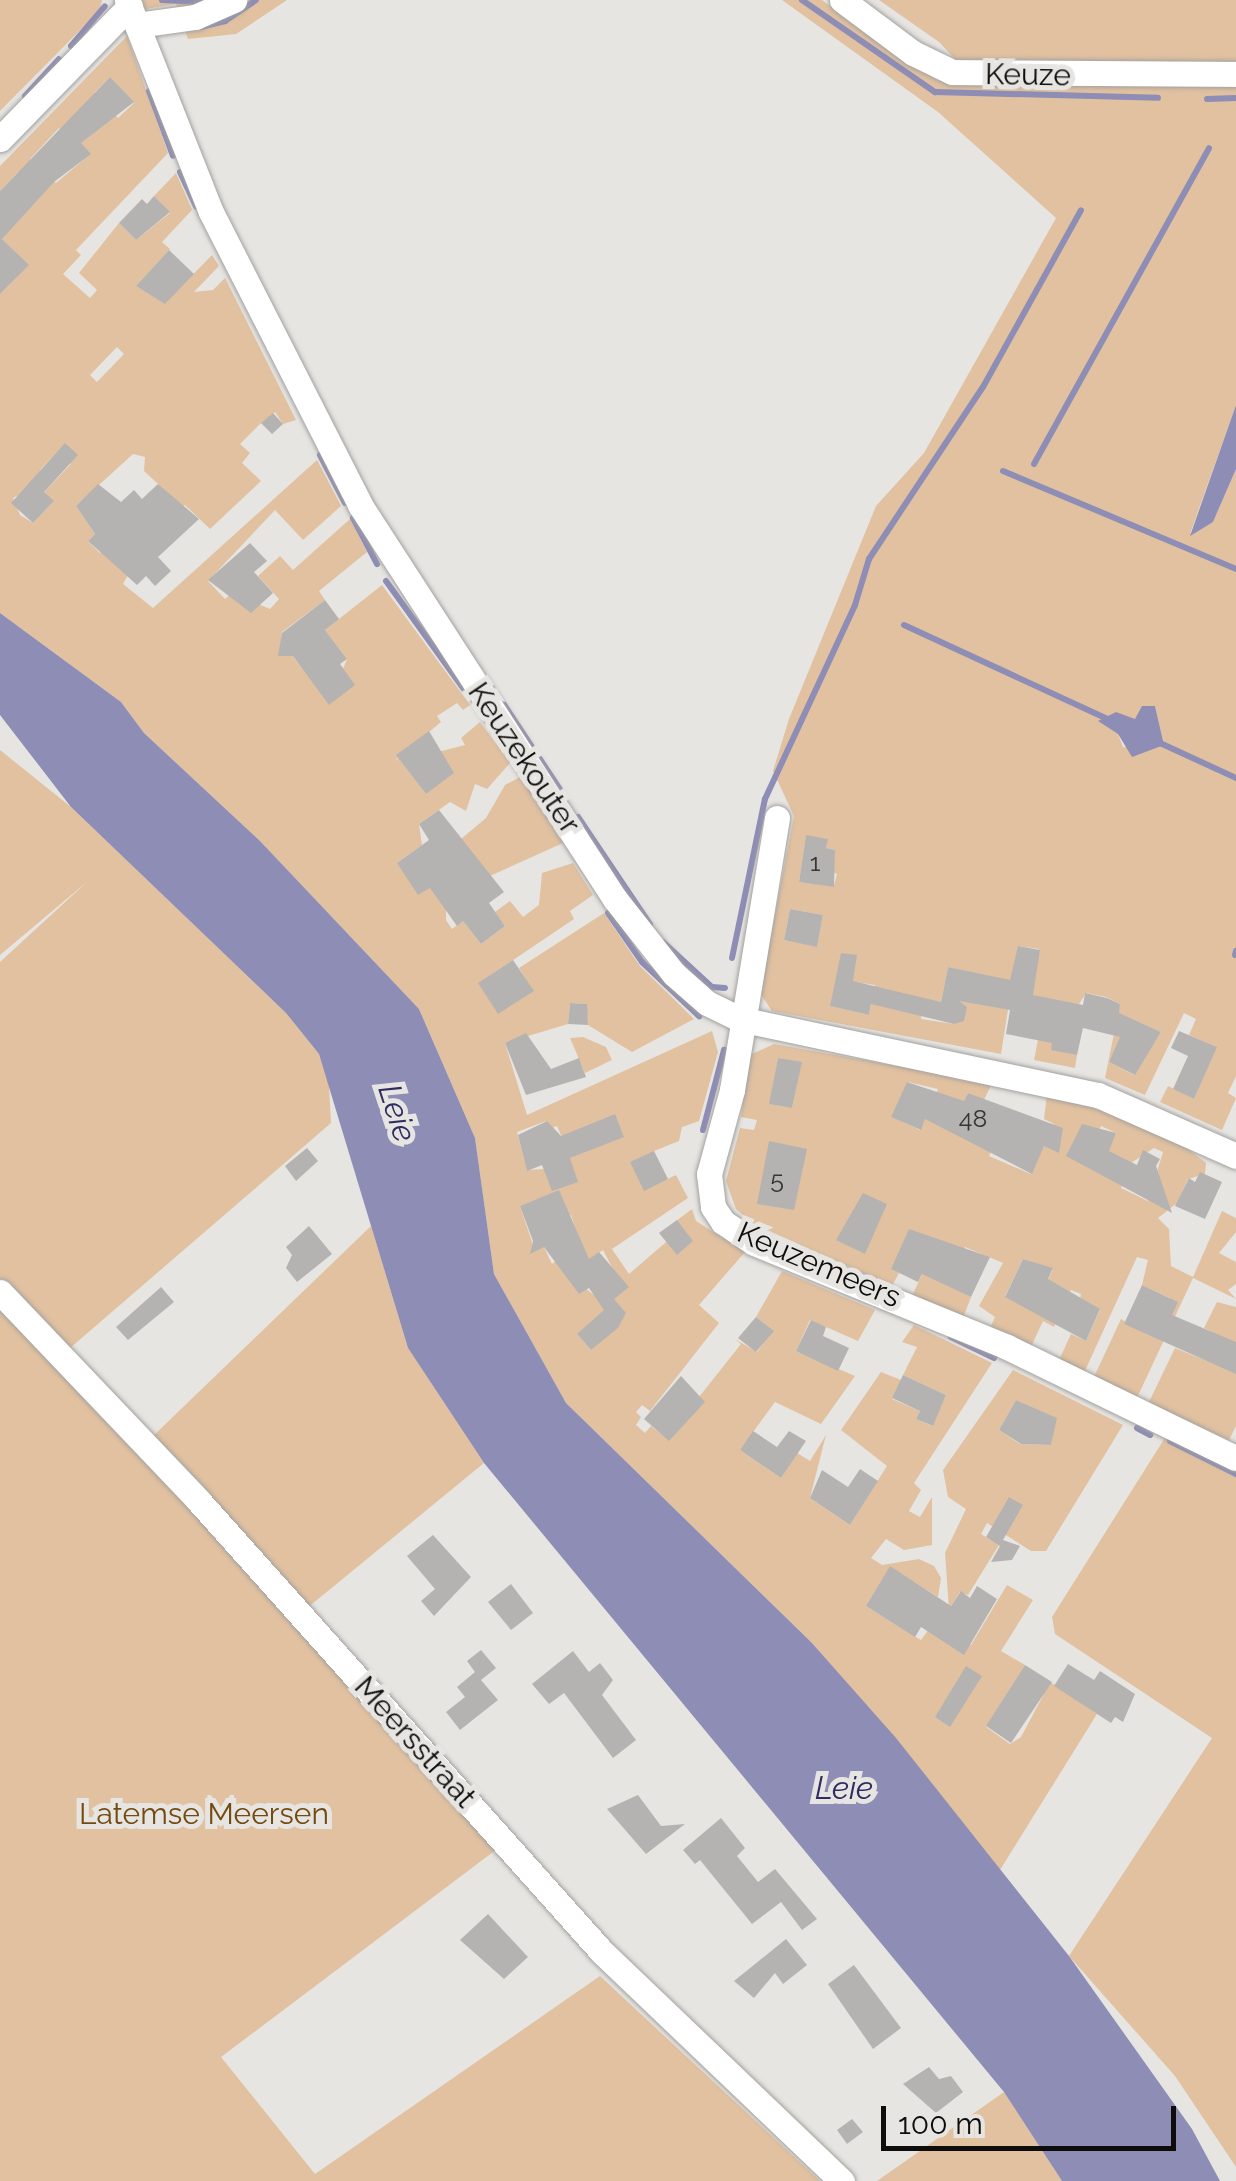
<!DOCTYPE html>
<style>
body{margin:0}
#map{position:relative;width:1236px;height:2181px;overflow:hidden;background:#e7e5e2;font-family:Raleway,sans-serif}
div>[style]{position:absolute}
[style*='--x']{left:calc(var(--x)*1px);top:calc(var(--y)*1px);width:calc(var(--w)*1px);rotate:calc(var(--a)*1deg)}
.green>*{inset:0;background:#e1c1a0}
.water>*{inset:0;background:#8d8db5}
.stream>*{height:6px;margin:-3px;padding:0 3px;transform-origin:3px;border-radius:3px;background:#8d8db5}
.building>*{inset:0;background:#b5b3b1}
.roads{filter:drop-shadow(0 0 2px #a3a19f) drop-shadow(0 0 2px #a3a19f)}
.minor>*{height:25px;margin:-12.5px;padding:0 12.5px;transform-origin:12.5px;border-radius:12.5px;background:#fff}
span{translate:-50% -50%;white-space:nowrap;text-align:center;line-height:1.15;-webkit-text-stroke:10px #e7e5e2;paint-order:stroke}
.number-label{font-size:25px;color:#383635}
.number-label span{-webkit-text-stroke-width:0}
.street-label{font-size:30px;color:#0e0d0c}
.park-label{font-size:30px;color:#754a11}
.water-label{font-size:32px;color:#302b60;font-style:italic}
.scale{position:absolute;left:881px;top:2106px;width:295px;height:45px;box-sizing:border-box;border:5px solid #0e0d0c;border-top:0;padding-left:12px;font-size:30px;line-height:35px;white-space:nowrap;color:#0e0d0c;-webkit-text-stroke:8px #e7e5e2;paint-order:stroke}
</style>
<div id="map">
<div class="green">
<i style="clip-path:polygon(0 0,102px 0,100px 10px,0 111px)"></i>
<i style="clip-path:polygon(141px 0,287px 0,236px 34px,188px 39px,176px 4px,145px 9px)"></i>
<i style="clip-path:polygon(evenodd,782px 0,822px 0,893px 54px,937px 80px,962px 85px,956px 60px,939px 42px,879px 0,1236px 0,1236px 405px,1190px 534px,1213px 522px,1236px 469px,1236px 1076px,1228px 1093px,1236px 1098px,1222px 1130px,1160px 1102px,1168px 1086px,1194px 1099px,1216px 1047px,1189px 1035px,1196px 1019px,1184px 1013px,1145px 1095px,1105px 1078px,1120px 1004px,1106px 997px,1086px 993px,1051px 1049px,1077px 1055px,1075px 1068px,1034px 1060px,1041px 1024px,1028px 1021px,1039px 949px,1018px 946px,1001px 1054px,772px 1011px,760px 993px,794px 816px,773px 771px,789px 719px,876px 506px,924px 453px,1056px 218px,938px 112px,782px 0,1155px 706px,1164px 745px,1123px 747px,1118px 734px,1100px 722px,1135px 719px,1155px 706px,782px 0,806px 836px,827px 839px,826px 848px,835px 850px,826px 869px,837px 874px,834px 886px,799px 882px,806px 836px,782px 0,790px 909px,823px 915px,817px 946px,784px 940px,790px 909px,782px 0,948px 967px,965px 971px,954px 1024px,921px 1019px,924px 999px,941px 1002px,948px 967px,782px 0,836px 979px,875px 985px,869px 1015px,831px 1006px,836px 979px,782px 0,1129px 1018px,1161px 1032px,1134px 1075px,1109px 1062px,1129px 1018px)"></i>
<i style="clip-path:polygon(evenodd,127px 36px,168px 153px,76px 250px,81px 255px,63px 274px,90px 298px,97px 290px,79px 273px,119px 223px,136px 240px,170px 213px,154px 196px,176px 173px,192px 210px,162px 242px,170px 249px,136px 286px,165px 303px,212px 255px,219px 266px,194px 292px,213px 290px,225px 278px,296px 420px,283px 424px,275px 412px,260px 424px,240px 444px,250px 453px,242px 463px,261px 481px,210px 529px,185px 505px,150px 536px,123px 584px,153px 608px,317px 460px,341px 506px,303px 540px,275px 510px,208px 581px,225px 599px,232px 593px,270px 609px,279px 599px,258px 576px,280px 556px,293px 570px,350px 519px,367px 552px,319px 591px,325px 600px,282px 632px,280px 652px,291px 654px,313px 682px,323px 681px,316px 687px,329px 704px,347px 659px,325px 630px,382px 585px,470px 705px,463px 710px,457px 703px,437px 716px,441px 722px,393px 762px,399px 758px,426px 794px,438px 752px,465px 745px,461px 738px,480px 722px,510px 763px,487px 789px,475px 784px,466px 811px,450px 802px,419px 824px,422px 845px,397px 863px,461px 839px,486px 818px,505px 785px,522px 776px,563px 843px,492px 875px,446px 909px,446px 920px,452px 929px,463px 921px,481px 944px,505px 926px,495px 912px,510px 901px,523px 917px,539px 905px,542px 873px,573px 863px,593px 895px,570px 911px,574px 919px,479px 983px,498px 1013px,533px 991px,519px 968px,604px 913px,640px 966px,694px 1019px,632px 1052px,588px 1025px,586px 1004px,570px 1003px,568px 1024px,505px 1043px,527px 1115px,712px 1031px,718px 1052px,699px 1121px,682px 1127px,679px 1141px,654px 1151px,644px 1190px,676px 1175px,688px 1198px,612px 1249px,629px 1274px,680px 1230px,676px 1221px,692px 1209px,696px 1221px,745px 1252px,699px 1305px,719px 1323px,650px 1411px,642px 1405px,636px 1412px,641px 1417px,636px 1425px,645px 1433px,651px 1426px,669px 1440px,704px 1402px,699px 1397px,741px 1344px,735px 1339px,757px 1352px,773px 1331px,756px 1317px,782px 1271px,875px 1310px,858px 1341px,810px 1320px,796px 1351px,855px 1376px,821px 1424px,775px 1402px,740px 1450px,781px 1478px,797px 1453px,810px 1461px,826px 1435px,810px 1498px,850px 1525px,887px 1466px,841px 1430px,881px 1372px,901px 1380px,892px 1399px,920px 1411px,916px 1419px,932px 1426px,946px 1395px,903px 1375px,917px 1347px,902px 1342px,914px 1325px,992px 1363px,914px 1483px,921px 1490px,909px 1511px,920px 1517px,932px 1497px,932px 1545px,904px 1550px,886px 1539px,871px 1558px,882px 1565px,919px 1559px,934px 1566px,941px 1578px,938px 1597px,890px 1567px,866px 1606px,921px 1640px,934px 1622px,971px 1645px,1007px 1585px,1033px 1600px,1001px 1651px,1025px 1665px,986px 1727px,1010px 1744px,1021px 1737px,1044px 1694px,1043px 1677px,1097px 1714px,1000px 1870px,811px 1642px,566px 1403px,494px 1274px,475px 1138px,419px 1009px,260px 841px,144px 733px,121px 702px,0 613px,0 287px,4px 290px,28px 265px,0 237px,18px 172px,0 191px,0 166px,127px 36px,110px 77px,134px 103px,118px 118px,94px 93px,110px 77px,127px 36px,59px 128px,88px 156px,56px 183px,30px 159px,59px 128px,127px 36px,117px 347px,124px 354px,97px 382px,90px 375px,117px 347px,127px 36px,57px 452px,71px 464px,44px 492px,53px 502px,33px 523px,20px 515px,13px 498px,49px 478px,40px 470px,57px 452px,127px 36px,133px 454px,145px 457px,144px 471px,172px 497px,100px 553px,88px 541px,95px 534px,76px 506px,133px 454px,127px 36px,546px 1121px,549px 1129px,557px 1126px,564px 1142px,544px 1169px,527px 1170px,517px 1132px,546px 1121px,127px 36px,551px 1194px,556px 1221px,571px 1215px,580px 1242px,552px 1264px,544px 1247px,534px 1248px,520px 1206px,551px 1194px,127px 36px,603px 1250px,614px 1271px,594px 1295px,567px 1274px,603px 1250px,127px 36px,623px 1317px,591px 1350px,577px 1334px,623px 1317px)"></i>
<i style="clip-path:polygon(0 750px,71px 807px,286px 1013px,319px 1054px,329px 1085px,331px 1123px,62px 1355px,505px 1843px,221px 2057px,315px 2174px,600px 1976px,820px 2181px,0 2181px,0 962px,88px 881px,0 955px)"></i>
<i style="clip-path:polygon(583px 1037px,606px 1047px,612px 1060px,585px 1073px,570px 1038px)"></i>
<i style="clip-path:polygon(evenodd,774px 1044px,992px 1083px,984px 1100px,968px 1093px,951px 1131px,996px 1106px,1011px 1109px,989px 1156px,1031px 1174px,1054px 1124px,1044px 1119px,1047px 1095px,1135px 1120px,1188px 1149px,1206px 1163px,1205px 1174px,1188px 1179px,1177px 1203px,1158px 1218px,1169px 1229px,1171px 1266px,1193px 1277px,1222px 1211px,1236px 1218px,1236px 1232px,1219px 1253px,1236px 1262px,1236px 1284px,1228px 1290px,1236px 1299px,1193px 1278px,1136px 1400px,1093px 1379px,1121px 1319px,1148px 1335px,1161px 1307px,1167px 1309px,1170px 1298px,1142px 1285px,1148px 1260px,1137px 1257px,1084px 1373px,1059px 1360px,1071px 1334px,1086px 1341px,1100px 1310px,1080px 1300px,1081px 1294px,1071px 1290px,1054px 1327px,1043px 1321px,1030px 1349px,990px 1328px,995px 1317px,979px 1306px,1003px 1263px,965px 1247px,948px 1285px,971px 1297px,963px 1318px,912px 1296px,937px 1242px,892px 1269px,899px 1273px,892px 1286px,752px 1223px,736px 1209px,726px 1181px,740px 1128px,754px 1130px,757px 1120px,741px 1117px,750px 1055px,774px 1044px,778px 1058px,801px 1063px,792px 1108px,770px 1104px,778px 1058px,774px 1044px,908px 1082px,938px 1089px,920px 1130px,892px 1117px,908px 1082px,774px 1044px,1082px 1125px,1097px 1135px,1101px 1126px,1116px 1133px,1099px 1171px,1067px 1156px,1082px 1125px,774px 1044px,1154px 1148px,1163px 1152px,1148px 1201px,1121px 1188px,1131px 1163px,1154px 1148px,774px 1044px,1023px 1259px,1053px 1269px,1034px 1311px,1005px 1296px,1023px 1259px)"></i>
<i style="clip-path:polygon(371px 1226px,408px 1348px,484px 1463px,306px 1609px,151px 1438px)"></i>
<i style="clip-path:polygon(1217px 1302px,1236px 1307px,1236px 1426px,1229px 1440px,1148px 1404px,1175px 1348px,1207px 1361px,1218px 1335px,1204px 1328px)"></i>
<i style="clip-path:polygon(evenodd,1013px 1370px,1123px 1425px,1046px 1551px,1031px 1551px,987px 1523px,981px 1534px,999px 1545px,968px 1595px,960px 1592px,949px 1609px,945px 1553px,966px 1509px,948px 1497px,943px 1470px,1013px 1370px,1016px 1400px,1056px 1418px,1051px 1445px,1020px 1444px,999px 1430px,1016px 1400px)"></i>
<i style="clip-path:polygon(1168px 1433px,1236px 1465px,1236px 2167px,1175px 2076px,1069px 1956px,1212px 1738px,1055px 1634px,1052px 1617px)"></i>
<i style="clip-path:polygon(1004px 2092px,1062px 2181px,877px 2181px)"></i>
</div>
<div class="water">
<i style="clip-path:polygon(1236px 405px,1236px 469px,1213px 522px,1190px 536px)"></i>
<i style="clip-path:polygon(0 613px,121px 702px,144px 733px,260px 841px,419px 1009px,475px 1138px,494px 1274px,566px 1403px,811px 1642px,896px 1738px,1069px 1956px,1192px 2129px,1220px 2181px,1062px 2181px,1004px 2092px,484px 1463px,408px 1348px,319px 1054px,286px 1013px,71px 807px,0 715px)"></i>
<i style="clip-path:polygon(1142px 706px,1155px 706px,1164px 745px,1132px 757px,1118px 734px,1098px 721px,1116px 712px,1135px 719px)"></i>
</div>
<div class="stream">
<i style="--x:162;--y:0;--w:40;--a:2.9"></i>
<i style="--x:802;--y:0;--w:162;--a:34.7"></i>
<i style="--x:935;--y:92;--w:223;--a:1.5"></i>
<i style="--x:200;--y:27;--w:26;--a:-13"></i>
<i style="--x:225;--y:21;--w:37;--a:-34"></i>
<i style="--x:71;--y:46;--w:52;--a:-49.6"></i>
<i style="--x:149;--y:91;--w:69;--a:69.7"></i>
<i style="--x:25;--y:96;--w:50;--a:-47.4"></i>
<i style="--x:1207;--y:99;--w:29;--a:-2"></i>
<i style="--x:180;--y:172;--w:38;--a:65"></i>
<i style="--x:320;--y:455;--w:54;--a:62.5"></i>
<i style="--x:1034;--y:464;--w:361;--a:-61"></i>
<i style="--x:1003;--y:471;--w:253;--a:22.8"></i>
<i style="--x:353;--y:518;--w:52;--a:62.4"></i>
<i style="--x:386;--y:581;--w:133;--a:54.2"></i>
<i style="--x:904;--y:625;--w:229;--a:24.8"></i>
<i style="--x:497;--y:694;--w:123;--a:56.6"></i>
<i style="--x:1160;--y:743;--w:84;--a:24.7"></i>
<i style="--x:578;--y:817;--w:129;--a:56.1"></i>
<i style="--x:608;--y:913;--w:60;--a:55.2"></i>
<i style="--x:642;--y:962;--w:79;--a:43.5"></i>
<i style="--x:663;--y:942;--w:67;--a:42.6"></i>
<i style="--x:712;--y:987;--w:13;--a:4"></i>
<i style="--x:1235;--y:955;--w:4;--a:-76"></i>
<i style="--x:732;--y:958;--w:162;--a:-78.3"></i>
<i style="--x:765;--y:799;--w:214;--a:-65.1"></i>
<i style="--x:855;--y:605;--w:48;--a:-73.1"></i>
<i style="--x:869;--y:559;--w:206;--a:-56.5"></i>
<i style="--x:983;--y:387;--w:202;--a:-61"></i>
<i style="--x:703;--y:1130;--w:83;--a:-75.3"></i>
<i style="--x:951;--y:1337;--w:48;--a:26"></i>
<i style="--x:1137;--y:1428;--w:15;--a:28"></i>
<i style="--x:1170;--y:1441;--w:74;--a:26.6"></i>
</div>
<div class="building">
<i style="clip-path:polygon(110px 77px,134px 102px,81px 143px,91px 154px,54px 182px,2px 239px,29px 265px,0 294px,0 191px)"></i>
<i style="clip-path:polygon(154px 196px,170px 212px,136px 240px,119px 223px,142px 199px,147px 204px)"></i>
<i style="clip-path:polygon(169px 250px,194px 274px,165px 304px,136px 286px)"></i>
<i style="clip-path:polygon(273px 413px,283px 424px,272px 434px,261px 423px)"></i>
<i style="clip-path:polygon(65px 443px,78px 455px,44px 492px,54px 501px,33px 523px,11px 503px)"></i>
<i style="clip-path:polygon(98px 484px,121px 502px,134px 490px,142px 499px,158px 484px,199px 519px,158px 557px,171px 571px,155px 586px,146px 576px,137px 585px,88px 541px,95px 534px,76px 506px)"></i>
<i style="clip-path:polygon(250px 543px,267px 561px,254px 572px,273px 593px,251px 613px,208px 580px)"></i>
<i style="clip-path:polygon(325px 600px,339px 619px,325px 630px,347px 659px,340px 664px,355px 685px,329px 705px,293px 656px,278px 656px,282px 633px)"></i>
<i style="clip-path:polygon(429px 731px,454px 773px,426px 794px,396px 755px)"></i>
<i style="clip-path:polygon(439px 810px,504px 892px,489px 903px,505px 926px,481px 944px,463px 921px,457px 926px,430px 888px,418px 895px,397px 863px,429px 840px,419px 824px)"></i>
<i style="clip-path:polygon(806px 835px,828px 839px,826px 848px,835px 850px,834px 887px,799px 882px)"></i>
<i style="clip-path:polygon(790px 909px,823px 915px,817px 947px,784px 940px)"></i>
<i style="clip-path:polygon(1018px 946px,1040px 950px,1033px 995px,1083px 1005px,1085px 993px,1107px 998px,1120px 1004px,1119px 1013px,1161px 1032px,1135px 1075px,1109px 1062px,1120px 1037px,1083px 1028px,1077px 1055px,1051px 1050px,1052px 1043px,1006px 1034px,1010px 1010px,959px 1001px,967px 1007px,964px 1021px,954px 1024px,871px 1004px,869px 1015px,830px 1006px,841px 953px,857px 955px,853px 981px,941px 1002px,948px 967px,1010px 980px)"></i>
<i style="clip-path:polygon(513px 960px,534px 991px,498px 1014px,478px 983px)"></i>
<i style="clip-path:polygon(570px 1003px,587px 1004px,588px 1025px,568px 1024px)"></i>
<i style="clip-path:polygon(1179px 1031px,1217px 1047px,1194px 1099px,1173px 1089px,1188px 1056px,1171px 1048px)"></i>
<i style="clip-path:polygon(526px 1033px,551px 1069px,579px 1058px,586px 1077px,526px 1095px,505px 1043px)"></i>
<i style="clip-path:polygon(778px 1058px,802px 1062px,792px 1108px,769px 1104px)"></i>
<i style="clip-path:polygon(907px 1082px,964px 1101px,968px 1093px,1063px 1128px,1059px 1153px,1044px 1146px,1032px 1174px,925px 1119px,921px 1130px,891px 1117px)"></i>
<i style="clip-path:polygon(615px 1114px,624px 1137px,570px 1158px,578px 1182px,552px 1191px,542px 1165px,527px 1171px,518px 1135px,547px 1121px,561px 1136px)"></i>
<i style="clip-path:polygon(1082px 1124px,1116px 1133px,1109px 1151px,1137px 1165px,1143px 1150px,1160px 1159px,1156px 1166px,1172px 1213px,1066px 1156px)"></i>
<i style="clip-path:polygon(769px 1141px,807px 1149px,794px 1210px,757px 1204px)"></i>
<i style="clip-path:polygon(307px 1148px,318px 1161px,296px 1181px,285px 1166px)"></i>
<i style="clip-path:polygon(654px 1151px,668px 1179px,644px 1191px,630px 1162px)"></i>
<i style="clip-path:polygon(1200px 1172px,1222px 1182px,1205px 1219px,1175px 1206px,1189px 1178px,1195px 1182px)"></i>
<i style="clip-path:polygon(559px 1190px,589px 1259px,599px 1252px,629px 1287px,614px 1299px,626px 1313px,618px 1328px,591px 1350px,577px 1334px,604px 1310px,589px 1288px,579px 1294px,544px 1247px,530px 1254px,533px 1241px,520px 1206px)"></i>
<i style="clip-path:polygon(863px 1193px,887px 1204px,865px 1254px,836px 1240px)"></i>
<i style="clip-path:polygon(677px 1220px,693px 1241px,677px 1255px,659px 1233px)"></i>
<i style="clip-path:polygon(309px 1226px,332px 1254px,297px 1282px,286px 1268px,292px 1255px,286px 1247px)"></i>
<i style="clip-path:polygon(909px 1229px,990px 1257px,971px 1297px,922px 1274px,918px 1282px,891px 1269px)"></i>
<i style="clip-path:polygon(1023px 1259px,1053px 1268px,1048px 1279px,1100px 1309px,1086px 1341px,1005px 1297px)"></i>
<i style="clip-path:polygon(1142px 1285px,1178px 1302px,1172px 1315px,1236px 1342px,1236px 1374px,1124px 1324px)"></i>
<i style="clip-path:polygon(161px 1287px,174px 1302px,128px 1340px,116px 1327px)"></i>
<i style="clip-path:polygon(756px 1317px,774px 1331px,756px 1352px,738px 1338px)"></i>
<i style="clip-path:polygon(811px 1320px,826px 1327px,823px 1336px,849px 1348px,838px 1371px,796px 1351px)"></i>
<i style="clip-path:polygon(903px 1375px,946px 1395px,933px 1426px,916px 1419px,920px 1411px,892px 1398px)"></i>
<i style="clip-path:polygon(681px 1376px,705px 1402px,669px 1441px,644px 1419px)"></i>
<i style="clip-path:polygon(1016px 1400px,1057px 1418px,1051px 1445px,1021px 1444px,999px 1430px)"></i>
<i style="clip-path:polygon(753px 1431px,777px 1447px,789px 1431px,806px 1441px,781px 1478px,740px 1450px)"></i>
<i style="clip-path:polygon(860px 1469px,878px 1481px,850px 1525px,810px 1498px,822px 1470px,848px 1487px)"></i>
<i style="clip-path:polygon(1009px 1497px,1023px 1505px,1003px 1540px,1020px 1546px,1012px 1560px,991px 1562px,1000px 1546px,986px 1537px)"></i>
<i style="clip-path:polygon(433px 1535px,471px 1577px,434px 1616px,421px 1601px,435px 1589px,407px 1556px)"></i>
<i style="clip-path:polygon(890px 1566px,951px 1606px,961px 1591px,970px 1598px,977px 1586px,997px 1599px,964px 1655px,921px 1627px,915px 1637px,866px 1606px)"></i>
<i style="clip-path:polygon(511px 1584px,533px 1613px,511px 1630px,488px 1602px)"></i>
<i style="clip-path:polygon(481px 1650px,496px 1668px,481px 1680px,498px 1700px,460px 1730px,446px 1712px,465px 1697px,457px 1687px,475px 1672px,480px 1679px,467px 1661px)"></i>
<i style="clip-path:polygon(573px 1651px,589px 1672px,600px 1663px,613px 1680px,602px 1695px,636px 1740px,613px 1758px,564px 1693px,549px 1704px,532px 1684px)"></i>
<i style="clip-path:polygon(1068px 1664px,1094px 1680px,1100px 1671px,1135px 1694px,1123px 1722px,1115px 1717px,1111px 1723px,1054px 1686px)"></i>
<i style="clip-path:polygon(1025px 1665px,1052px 1682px,1011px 1743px,986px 1726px)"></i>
<i style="clip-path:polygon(966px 1666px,982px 1676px,950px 1727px,935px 1717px)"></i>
<i style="clip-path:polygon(638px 1795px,661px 1826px,685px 1824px,646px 1854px,607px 1809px)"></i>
<i style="clip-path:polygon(721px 1818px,745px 1848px,737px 1856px,758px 1882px,775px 1869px,817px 1919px,802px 1930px,781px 1902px,752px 1924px,700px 1860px,695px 1864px,683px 1850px)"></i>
<i style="clip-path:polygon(488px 1914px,528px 1957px,504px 1979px,460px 1940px)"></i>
<i style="clip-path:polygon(786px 1939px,807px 1965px,783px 1984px,775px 1973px,754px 1998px,734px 1981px)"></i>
<i style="clip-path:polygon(854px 1965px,901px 2028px,873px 2049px,828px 1984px)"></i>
<i style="clip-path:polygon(929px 2067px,939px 2079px,951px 2076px,963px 2092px,936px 2113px,903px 2084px)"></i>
<i style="clip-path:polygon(852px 2119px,863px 2132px,847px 2144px,837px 2130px)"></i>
</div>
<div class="roads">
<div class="minor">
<i style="--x:127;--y:0;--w:228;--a:68.4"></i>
<i style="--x:211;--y:212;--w:329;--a:63"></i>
<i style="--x:360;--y:505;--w:469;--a:57.1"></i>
<i style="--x:615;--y:899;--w:95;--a:51.8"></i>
<i style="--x:674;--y:974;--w:44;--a:41.3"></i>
<i style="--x:707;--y:1003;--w:37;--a:26"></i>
<i style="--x:740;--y:1019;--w:366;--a:12"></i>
<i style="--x:1098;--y:1095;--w:151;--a:23.8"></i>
<i style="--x:842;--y:0;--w:89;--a:36.7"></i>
<i style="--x:913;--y:53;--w:43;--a:26"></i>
<i style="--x:952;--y:72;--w:284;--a:0.4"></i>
<i style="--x:137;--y:25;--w:59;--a:-7.9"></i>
<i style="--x:195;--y:17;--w:43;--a:-23.6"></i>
<i style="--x:0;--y:139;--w:186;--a:-45.7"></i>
<i style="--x:777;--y:818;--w:276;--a:99.4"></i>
<i style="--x:732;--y:1090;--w:87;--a:105.3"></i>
<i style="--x:709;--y:1174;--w:33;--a:83"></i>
<i style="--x:713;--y:1207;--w:18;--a:56"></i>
<i style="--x:723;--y:1222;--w:37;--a:34"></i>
<i style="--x:754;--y:1243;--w:274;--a:22.3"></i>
<i style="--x:1007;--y:1347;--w:254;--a:25.9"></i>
<i style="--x:0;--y:1292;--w:286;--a:46.4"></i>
<i style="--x:197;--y:1499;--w:608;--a:48.2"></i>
<i style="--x:602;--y:1952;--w:332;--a:43.7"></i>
</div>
</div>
<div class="number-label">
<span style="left:815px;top:862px">1</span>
<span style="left:973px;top:1118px">48</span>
<span style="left:777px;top:1179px">5</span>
</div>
<div class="street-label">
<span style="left:1028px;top:75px;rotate:1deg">Keuze</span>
<span style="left:524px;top:758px;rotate:56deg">Keuzekouter</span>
<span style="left:819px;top:1265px;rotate:23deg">Keuzemeers</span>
<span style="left:415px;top:1742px;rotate:48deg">Meersstraat</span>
</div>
<div class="park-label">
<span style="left:204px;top:1814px">Latemse Meersen</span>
</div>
<div class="water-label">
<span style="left:397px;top:1113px;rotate:72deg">Leie</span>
<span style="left:844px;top:1788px">Leie</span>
</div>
<div class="scale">100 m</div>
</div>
